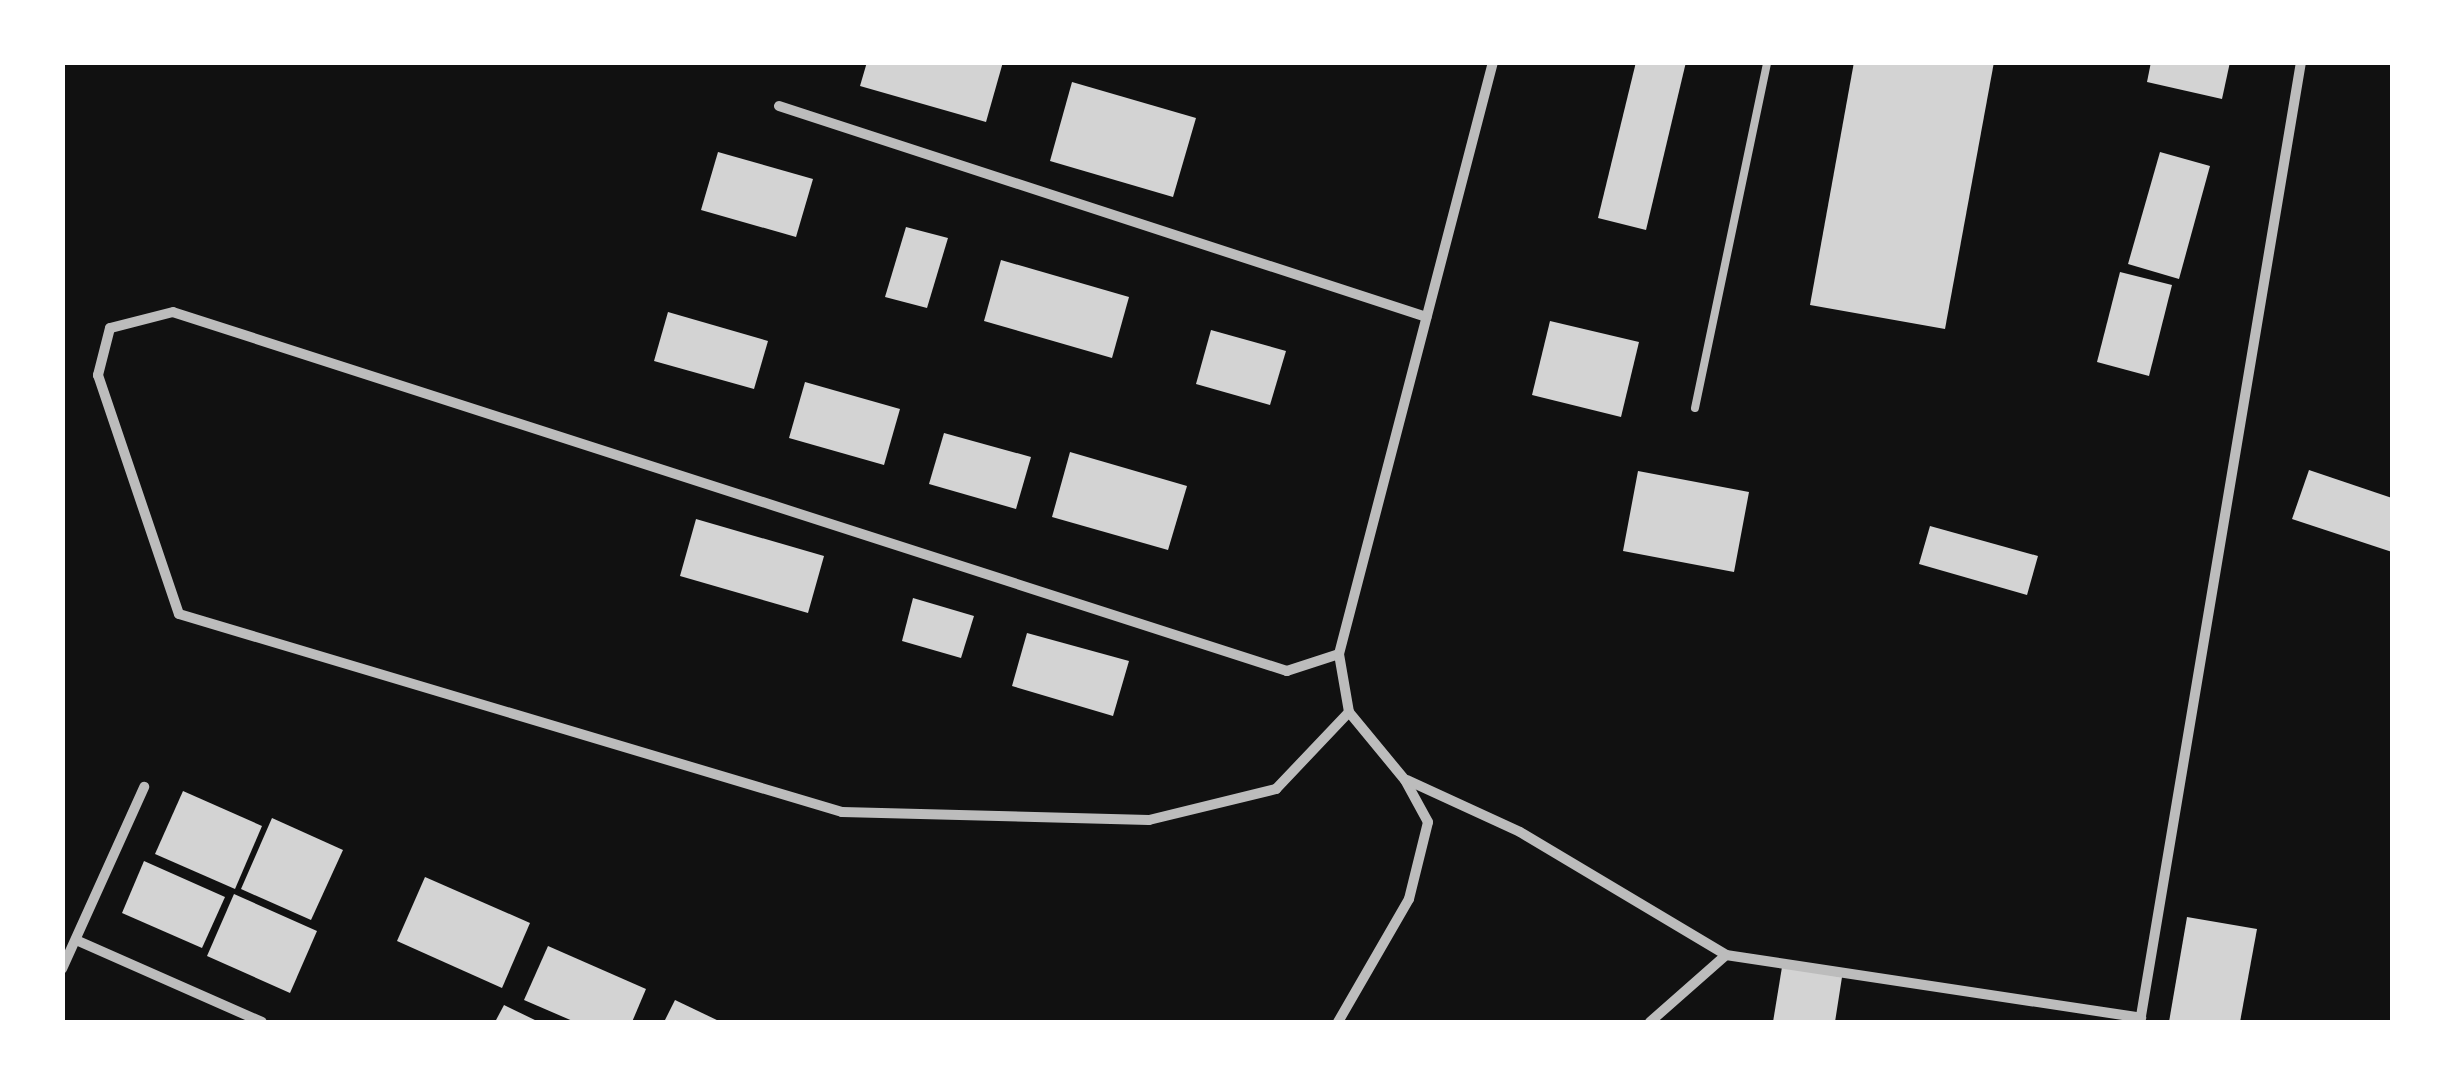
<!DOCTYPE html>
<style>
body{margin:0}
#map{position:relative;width:2455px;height:1085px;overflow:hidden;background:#111;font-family:Poppins,sans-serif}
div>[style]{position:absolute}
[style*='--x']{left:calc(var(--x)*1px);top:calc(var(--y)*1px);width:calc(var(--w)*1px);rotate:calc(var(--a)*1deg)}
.building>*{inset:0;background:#d3d3d3}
.service>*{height:8px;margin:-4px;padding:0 4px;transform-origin:4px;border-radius:4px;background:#bcbcbc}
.minor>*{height:10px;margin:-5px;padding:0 5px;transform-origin:5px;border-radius:5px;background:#bcbcbc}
span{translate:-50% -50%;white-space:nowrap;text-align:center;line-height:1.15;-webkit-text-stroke:9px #fff;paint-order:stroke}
.frame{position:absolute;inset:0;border:65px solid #fff;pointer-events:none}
</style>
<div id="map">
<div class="building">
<i style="clip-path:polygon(867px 62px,1003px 62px,986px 122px,860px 86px)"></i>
<i style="clip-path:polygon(1636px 62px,1686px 62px,1646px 230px,1598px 218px)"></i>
<i style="clip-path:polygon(1854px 62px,1994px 62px,1945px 329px,1810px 305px)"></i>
<i style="clip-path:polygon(2151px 62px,2230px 62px,2222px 99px,2147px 82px)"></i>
<i style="clip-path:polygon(1072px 82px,1196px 118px,1173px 197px,1050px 161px)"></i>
<i style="clip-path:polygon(718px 152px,813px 179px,796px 237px,701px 210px)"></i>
<i style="clip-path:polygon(2160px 152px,2210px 166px,2179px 279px,2128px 264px)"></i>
<i style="clip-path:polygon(906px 227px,948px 238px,927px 308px,885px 297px)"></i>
<i style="clip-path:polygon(1001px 260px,1129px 297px,1112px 358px,984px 321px)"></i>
<i style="clip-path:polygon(2120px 272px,2172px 285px,2149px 376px,2097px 362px)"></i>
<i style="clip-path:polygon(668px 312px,768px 341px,754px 389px,654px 361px)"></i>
<i style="clip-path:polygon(1550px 321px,1639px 342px,1621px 417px,1532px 395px)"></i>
<i style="clip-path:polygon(1211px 330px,1286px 351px,1270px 405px,1196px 384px)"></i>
<i style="clip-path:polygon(805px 382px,900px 409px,884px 465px,789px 438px)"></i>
<i style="clip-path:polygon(944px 433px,1031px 457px,1016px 509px,929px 484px)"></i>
<i style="clip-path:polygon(1070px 452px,1187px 486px,1168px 550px,1052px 517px)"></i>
<i style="clip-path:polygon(2309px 470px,2392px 498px,2392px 552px,2292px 519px)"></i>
<i style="clip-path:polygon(1638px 471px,1749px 492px,1734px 572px,1623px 551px)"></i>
<i style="clip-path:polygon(696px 519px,824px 556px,808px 613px,680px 576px)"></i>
<i style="clip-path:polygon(1930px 526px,2038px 556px,2027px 595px,1919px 564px)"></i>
<i style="clip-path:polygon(913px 598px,974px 616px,961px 658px,902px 641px)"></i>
<i style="clip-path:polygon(1027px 633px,1129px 661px,1113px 716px,1012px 686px)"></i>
<i style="clip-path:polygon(183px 791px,262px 826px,235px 889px,155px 854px)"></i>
<i style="clip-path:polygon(272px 818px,343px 850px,311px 920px,241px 889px)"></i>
<i style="clip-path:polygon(144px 861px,225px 897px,202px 948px,122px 913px)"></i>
<i style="clip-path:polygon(425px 877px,530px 923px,502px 988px,397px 941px)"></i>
<i style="clip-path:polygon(234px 894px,317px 931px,290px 993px,207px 956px)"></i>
<i style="clip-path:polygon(2187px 917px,2257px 929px,2240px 1022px,2169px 1022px)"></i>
<i style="clip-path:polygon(548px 946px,646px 989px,632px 1022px,575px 1022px,524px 1000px)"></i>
<i style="clip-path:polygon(1782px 967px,1842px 977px,1835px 1022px,1773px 1022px)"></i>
<i style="clip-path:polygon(675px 1000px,721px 1022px,664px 1022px)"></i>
<i style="clip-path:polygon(504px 1005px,539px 1022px,495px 1022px)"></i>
</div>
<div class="service">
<i style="--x:1695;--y:408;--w:353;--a:-78.2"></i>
</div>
<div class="minor">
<i style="--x:779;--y:106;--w:681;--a:18.06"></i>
<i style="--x:1339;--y:654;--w:55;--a:161.9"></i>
<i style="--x:1287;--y:671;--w:1170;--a:-162.14"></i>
<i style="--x:173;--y:312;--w:65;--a:165.7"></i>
<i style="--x:110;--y:328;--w:49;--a:104.3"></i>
<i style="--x:98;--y:375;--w:252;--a:71.3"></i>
<i style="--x:179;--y:614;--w:692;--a:16.63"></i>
<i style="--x:842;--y:812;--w:307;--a:1.5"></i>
<i style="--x:1149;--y:820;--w:131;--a:-13.7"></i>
<i style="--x:1276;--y:789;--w:106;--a:-46.5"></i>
<i style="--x:1407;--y:780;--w:124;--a:24.7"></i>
<i style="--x:1520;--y:832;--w:240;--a:30.8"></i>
<i style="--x:1726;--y:955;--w:420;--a:8.6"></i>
<i style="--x:76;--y:940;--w:203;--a:23.8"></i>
<i style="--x:62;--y:969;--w:200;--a:-65.7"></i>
<i style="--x:1338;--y:1022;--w:142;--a:-60"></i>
<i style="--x:1409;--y:899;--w:79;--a:-76.1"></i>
<i style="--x:1428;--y:822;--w:48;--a:-118.7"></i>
<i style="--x:1405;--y:780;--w:88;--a:-129.5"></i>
<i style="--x:1349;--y:712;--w:59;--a:-99.8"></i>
<i style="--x:1339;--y:654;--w:612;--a:-75.42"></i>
<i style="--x:1650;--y:1022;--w:101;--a:-41.4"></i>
<i style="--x:2140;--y:1022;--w:973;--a:-80.48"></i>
</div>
<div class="frame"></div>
</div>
